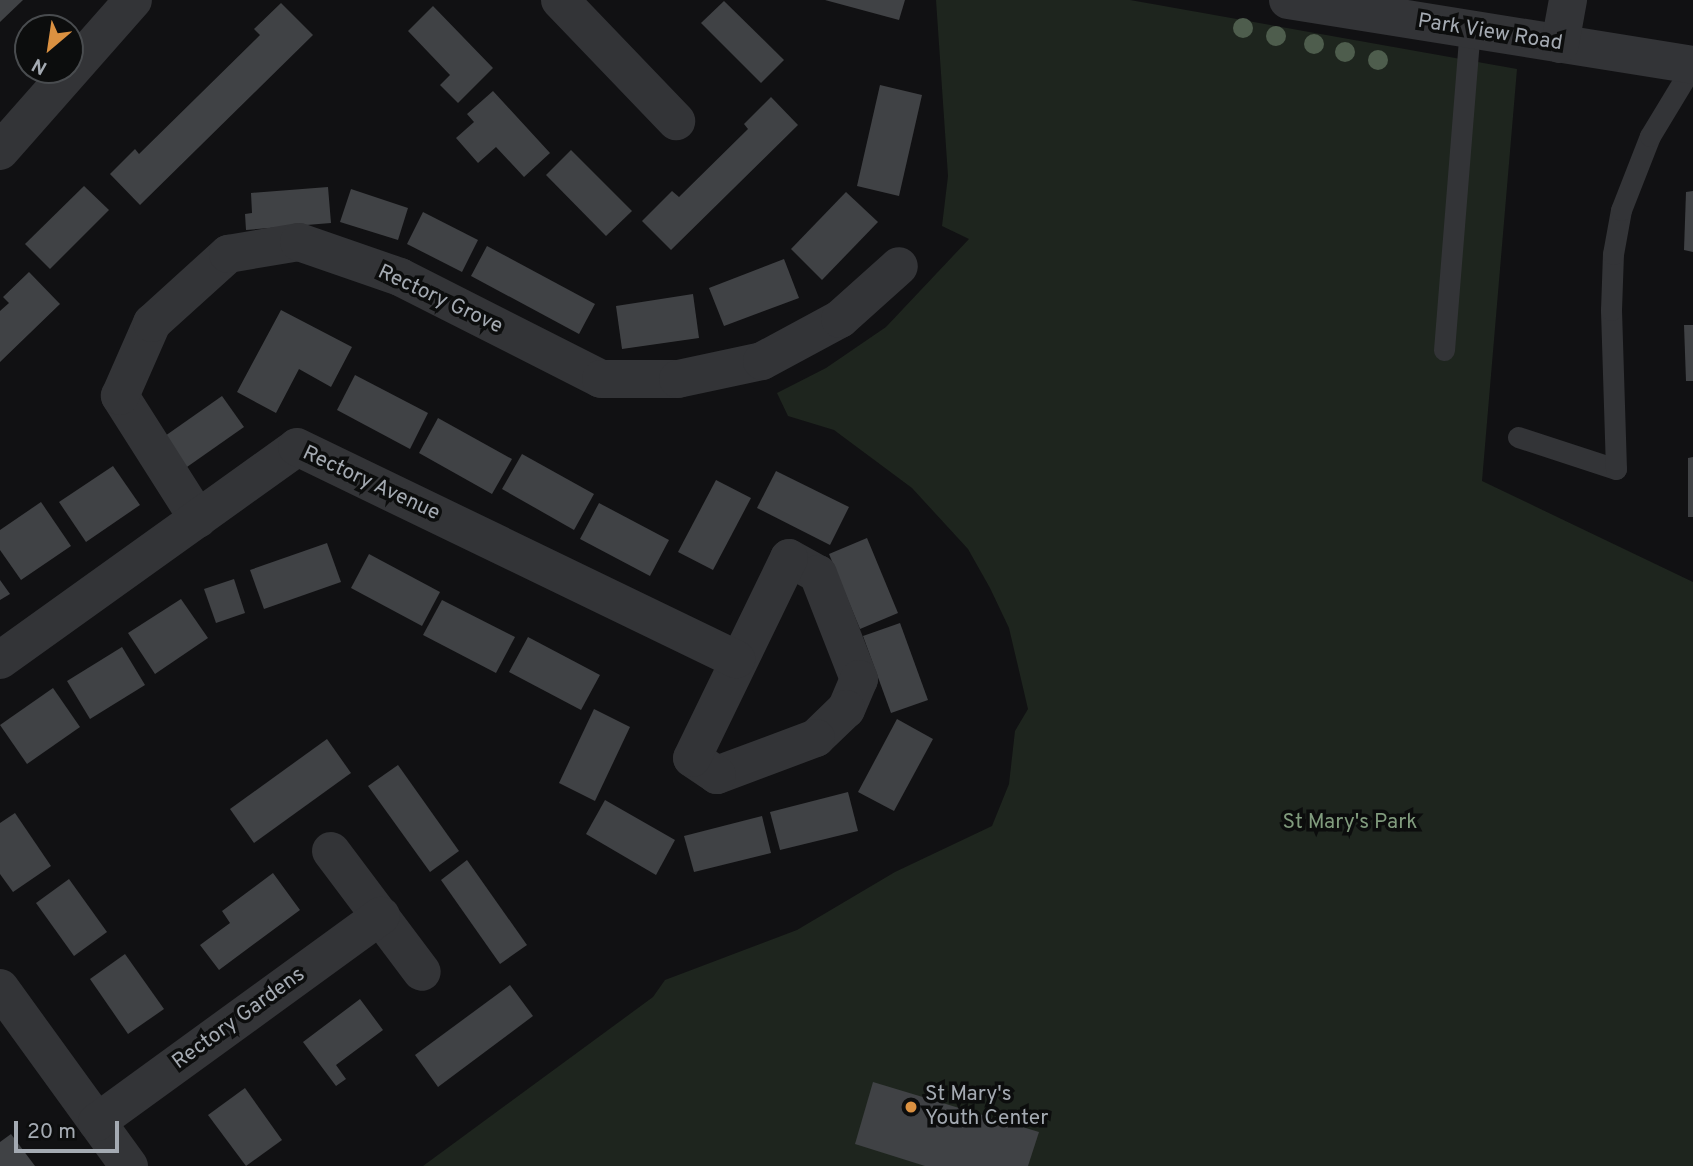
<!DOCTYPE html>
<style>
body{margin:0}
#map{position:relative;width:1693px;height:1166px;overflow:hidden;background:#111113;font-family:Overpass,sans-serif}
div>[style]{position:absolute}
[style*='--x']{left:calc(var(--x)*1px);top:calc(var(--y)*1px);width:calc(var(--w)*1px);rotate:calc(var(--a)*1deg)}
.green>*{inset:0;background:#1e251e}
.building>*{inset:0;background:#404245}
.service>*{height:21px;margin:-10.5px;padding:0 10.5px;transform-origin:10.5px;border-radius:10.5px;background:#333437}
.minor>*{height:38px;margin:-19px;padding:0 19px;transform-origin:19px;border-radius:19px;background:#333437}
.trees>*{width:20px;height:20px;margin:-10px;border-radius:50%;background:#4e5d4d}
.dots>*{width:19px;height:19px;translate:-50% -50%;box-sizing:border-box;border:4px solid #0c0d0d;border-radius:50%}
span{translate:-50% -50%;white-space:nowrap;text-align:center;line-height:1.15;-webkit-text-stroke:7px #0c0d0d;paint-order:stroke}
.street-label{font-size:21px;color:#a4aab2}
.park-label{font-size:21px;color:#809b7d}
.poi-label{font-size:21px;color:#a4aab2}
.left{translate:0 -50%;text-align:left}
.north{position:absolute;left:14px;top:14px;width:70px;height:70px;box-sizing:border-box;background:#0c0d0d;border:2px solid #494c4f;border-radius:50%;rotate:209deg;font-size:19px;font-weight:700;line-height:28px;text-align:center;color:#a4aab2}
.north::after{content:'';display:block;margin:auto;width:24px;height:32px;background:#db9141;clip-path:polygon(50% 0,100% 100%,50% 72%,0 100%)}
.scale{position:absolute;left:14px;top:1121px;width:105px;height:32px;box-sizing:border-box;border:4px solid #a4aab2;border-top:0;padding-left:9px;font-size:21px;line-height:24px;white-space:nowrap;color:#a4aab2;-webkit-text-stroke:5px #0c0d0d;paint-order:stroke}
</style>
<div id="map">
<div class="green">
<i style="clip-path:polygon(936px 0,1130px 0,1517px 69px,1482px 481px,1693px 582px,1693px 1166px,423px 1166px,653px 997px,665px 980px,797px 930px,895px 872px,992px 826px,1009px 784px,1015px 731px,1028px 709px,1009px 628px,990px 588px,968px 549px,912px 488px,834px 430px,788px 416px,777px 393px,826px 368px,886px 327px,969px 239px,942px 226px,948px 176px)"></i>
</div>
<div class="building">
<i style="clip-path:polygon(0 0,23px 0,0 22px)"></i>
<i style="clip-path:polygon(825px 0,905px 0,899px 20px)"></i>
<i style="clip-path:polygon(724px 1px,784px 60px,761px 83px,701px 23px)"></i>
<i style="clip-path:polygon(281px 3px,313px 35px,140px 205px,110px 174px,135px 149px,139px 154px,260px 35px,254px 29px)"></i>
<i style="clip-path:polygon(433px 6px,493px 68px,458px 103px,440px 85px,450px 75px,408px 31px)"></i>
<i style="clip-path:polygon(880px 85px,922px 95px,899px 196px,857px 186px)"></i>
<i style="clip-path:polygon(493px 91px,550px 153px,524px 177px,496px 147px,478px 163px,456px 138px,474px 122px,467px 114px)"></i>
<i style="clip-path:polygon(771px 97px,798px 125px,671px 250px,642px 221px,672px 191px,679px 197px,748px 129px,744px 124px)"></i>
<i style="clip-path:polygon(571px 150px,632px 211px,606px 236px,546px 175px)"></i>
<i style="clip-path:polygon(84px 186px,109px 210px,50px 269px,25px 244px)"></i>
<i style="clip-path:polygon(328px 187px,331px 223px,246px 230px,245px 214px,252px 213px,251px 193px)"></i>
<i style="clip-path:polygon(351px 189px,408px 208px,398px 240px,340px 222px)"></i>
<i style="clip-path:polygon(1693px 191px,1693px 252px,1684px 250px,1686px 192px)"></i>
<i style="clip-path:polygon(846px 192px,878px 222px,822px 280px,791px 249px)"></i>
<i style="clip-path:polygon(423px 212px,478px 240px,462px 272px,407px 244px)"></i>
<i style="clip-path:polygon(487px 246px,595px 304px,579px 334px,471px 276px)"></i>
<i style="clip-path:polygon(784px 259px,799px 298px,724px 326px,709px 288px)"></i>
<i style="clip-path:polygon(29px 272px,60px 304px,0 362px,0 311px,9px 303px,3px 297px)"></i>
<i style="clip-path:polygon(693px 294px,699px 338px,622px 349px,616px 306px)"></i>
<i style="clip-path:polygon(281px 310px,352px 347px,331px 387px,299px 369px,276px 413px,237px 392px)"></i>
<i style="clip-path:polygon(1684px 325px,1693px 325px,1693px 381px,1686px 381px)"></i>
<i style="clip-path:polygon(355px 375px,428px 413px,410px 449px,337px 410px)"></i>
<i style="clip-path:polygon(222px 396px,244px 427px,177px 474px,155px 443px)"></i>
<i style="clip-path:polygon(438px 418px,512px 459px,492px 494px,419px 453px)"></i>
<i style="clip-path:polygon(522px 454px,594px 494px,574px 530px,502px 489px)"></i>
<i style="clip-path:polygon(1693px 457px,1693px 517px,1688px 517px,1688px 458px)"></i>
<i style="clip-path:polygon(113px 466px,140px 505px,86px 542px,59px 502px)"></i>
<i style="clip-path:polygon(776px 471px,849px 507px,830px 545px,757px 508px)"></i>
<i style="clip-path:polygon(716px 480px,751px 498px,713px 570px,678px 552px)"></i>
<i style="clip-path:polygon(41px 502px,71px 546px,21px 580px,0 550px,0 530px)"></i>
<i style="clip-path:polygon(599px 503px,669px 540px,650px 576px,580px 539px)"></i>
<i style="clip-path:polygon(867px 538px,898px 613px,860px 629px,829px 554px)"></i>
<i style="clip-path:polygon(327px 543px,341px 582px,264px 609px,250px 570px)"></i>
<i style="clip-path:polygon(369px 554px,440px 592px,422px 626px,351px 588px)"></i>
<i style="clip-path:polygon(234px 579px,245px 613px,216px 623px,204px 589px)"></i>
<i style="clip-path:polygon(0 580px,10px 594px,0 600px)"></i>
<i style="clip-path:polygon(181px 599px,208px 638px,155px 674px,128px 633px)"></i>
<i style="clip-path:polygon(442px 600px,515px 637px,496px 673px,423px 635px)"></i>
<i style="clip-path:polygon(900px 623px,928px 700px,891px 713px,863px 636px)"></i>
<i style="clip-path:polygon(528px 637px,600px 675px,581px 710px,509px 672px)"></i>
<i style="clip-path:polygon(122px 647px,145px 685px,90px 719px,67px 681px)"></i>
<i style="clip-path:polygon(53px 688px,80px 727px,27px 764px,0 725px)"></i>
<i style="clip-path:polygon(594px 709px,630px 727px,595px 801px,559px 783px)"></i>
<i style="clip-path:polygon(897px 719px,933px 739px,894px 811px,858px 792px)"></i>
<i style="clip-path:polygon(327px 739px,351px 773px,254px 843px,230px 809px)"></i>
<i style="clip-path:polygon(398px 765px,459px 851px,430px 872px,368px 786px)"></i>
<i style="clip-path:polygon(848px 792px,858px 831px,780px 850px,770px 812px)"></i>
<i style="clip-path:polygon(605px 800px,675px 840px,656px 875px,586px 834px)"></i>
<i style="clip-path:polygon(15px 813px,51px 866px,13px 892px,0 874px,0 823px)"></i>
<i style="clip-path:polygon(762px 816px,771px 853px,694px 872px,684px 836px)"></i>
<i style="clip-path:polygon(467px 860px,527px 945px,500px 964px,441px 880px)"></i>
<i style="clip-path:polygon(273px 873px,300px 910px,219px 970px,200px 945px,230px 923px,222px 911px)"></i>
<i style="clip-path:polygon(69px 879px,107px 932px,74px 956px,36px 903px)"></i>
<i style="clip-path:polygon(125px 954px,164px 1009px,128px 1034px,90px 979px)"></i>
<i style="clip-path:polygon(510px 985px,533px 1016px,438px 1087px,415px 1055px)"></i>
<i style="clip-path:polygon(360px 999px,383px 1030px,336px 1065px,346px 1079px,336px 1086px,303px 1042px)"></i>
<i style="clip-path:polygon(873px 1082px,1039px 1132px,1028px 1166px,925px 1166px,855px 1144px)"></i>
<i style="clip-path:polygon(245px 1088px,282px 1140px,246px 1166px,208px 1115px)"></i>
<i style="clip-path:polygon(11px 1134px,35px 1166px,0 1166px,0 1142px)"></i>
</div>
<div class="service">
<i style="--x:1444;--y:350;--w:322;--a:-85.4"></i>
<i style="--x:1518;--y:437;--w:103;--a:18.1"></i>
<i style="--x:1616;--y:469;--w:159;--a:-91.8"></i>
<i style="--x:1611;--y:310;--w:56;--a:-88"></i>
<i style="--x:1613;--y:254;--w:45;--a:-79.7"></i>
<i style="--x:1621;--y:210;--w:79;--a:-68.6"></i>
<i style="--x:1650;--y:136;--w:83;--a:-58.8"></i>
</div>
<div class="minor">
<i style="--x:560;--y:0;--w:168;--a:46.2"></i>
<i style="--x:1288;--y:0;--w:410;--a:9.1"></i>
<i style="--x:1560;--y:44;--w:45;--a:-79.7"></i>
<i style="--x:0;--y:151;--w:201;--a:-48.6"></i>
<i style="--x:198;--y:519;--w:146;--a:-122.4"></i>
<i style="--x:120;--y:396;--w:80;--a:-66.3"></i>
<i style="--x:152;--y:323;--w:103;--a:-42.2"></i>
<i style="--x:228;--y:254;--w:72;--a:-9.6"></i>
<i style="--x:299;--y:242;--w:107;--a:19.1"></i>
<i style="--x:400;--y:277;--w:225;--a:26.9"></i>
<i style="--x:601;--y:379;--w:77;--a:0"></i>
<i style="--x:678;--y:379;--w:86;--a:-12.1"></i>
<i style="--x:762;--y:361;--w:89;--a:-28.3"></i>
<i style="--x:840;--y:319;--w:79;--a:-41.9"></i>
<i style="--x:789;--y:558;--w:33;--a:29"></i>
<i style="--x:818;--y:574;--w:113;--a:68.7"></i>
<i style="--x:859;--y:679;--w:33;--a:113"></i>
<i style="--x:846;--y:709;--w:42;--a:136"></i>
<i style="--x:816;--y:738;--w:106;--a:159.5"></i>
<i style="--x:717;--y:775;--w:30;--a:-146"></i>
<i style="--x:692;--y:758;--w:222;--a:-64.1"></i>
<i style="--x:0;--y:660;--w:365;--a:-35.6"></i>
<i style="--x:297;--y:447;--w:488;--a:25.8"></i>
<i style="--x:331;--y:851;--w:151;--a:53.1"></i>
<i style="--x:0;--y:988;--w:220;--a:54.1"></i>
<i style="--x:97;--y:1122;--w:351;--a:-36"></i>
</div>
<div class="trees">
<i style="left:1243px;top:28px"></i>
<i style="left:1276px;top:36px"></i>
<i style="left:1314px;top:44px"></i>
<i style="left:1345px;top:52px"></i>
<i style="left:1378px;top:60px"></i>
</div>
<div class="dots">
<i style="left:911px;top:1107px;background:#db9141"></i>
</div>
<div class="street-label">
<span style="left:1490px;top:33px;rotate:9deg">Park View Road</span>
<span style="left:440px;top:300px;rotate:25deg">Rectory Grove</span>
<span style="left:371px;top:484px;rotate:25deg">Rectory Avenue</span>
<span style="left:239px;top:1019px;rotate:-36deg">Rectory Gardens</span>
</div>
<div class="park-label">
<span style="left:1350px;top:823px">St Mary's Park</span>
</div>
<div class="poi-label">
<span class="left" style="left:925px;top:1107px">St Mary's<br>Youth Center</span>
</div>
<div class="north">N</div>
<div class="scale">20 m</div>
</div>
